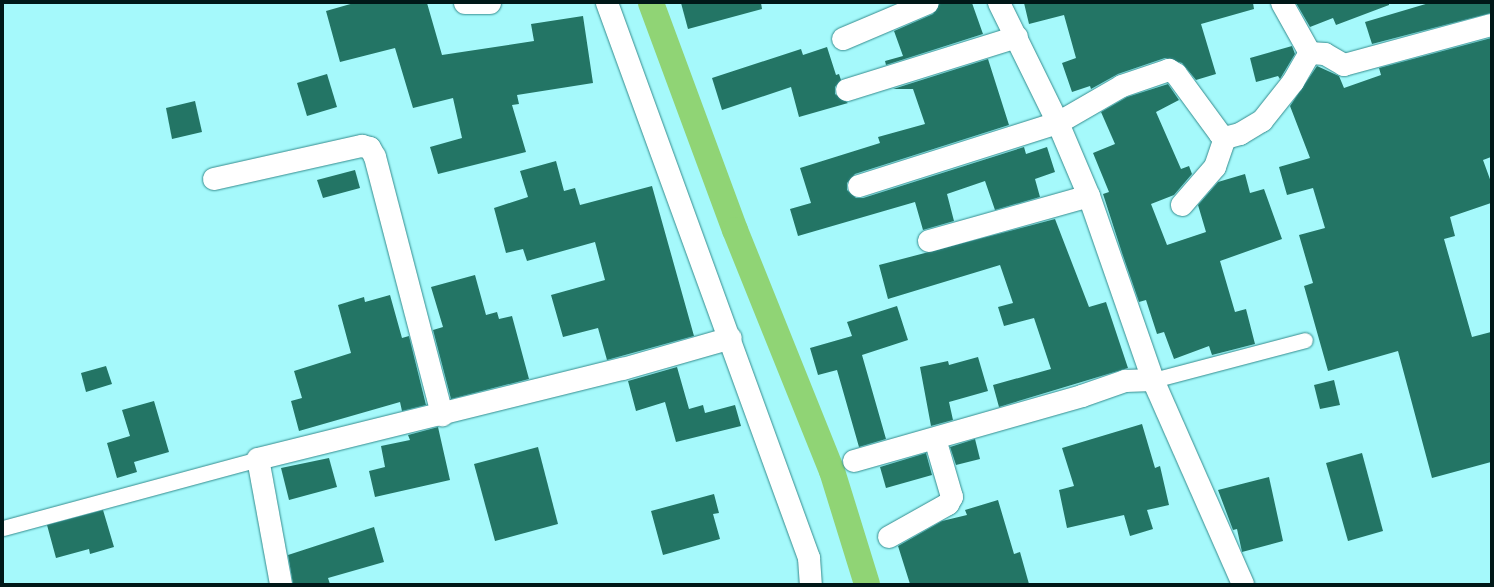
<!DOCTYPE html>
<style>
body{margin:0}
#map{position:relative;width:1494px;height:587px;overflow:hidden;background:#a5f9fb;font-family:Roboto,sans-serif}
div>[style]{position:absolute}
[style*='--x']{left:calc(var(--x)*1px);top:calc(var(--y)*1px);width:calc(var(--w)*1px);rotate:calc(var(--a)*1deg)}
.canal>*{height:26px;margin:-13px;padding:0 13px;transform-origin:13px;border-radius:13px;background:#90d475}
.building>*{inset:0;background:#237565}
.roads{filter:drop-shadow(0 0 1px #358c8e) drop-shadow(0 0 1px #358c8e)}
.lane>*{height:15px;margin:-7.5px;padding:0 7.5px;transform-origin:7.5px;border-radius:7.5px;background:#fff}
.street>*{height:22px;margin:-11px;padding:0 11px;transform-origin:11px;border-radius:11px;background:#fff}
span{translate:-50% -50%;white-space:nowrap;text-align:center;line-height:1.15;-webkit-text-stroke:4px #a5f9fb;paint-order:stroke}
.frame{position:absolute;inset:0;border:4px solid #001818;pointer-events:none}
</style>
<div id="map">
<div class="canal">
<i style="--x:651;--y:3;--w:242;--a:69.7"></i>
<i style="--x:735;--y:230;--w:260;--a:68.1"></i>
<i style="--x:832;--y:471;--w:118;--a:72.8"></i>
</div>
<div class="building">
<i style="clip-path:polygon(354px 3px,427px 3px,442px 55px,534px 41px,531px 24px,583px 16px,593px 83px,517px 95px,519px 104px,512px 105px,526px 152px,438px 174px,430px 147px,462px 138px,453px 98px,413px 108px,395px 48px,340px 62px,326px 11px)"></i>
<i style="clip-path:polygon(681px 3px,761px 3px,762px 9px,688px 29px)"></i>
<i style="clip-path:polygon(940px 3px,972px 3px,983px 34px,886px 65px,885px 61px,903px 56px,894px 31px,933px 14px)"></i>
<i style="clip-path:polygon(1024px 3px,1253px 3px,1254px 9px,1201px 24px,1216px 74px,1196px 80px,1182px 63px,1165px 58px,1118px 74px,1091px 89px,1090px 86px,1072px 92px,1062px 63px,1076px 58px,1064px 15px,1029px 24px)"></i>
<i style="clip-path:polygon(1296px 3px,1389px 3px,1389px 5px,1336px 25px,1333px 18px,1310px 27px)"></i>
<i style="clip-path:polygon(1429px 3px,1491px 3px,1491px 13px,1372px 44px,1365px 22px)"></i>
<i style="clip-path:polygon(1491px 38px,1491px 157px,1483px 160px,1491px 182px,1491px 203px,1450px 217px,1455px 236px,1444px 239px,1472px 337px,1491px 332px,1491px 462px,1432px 478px,1398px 351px,1328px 371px,1304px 286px,1313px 283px,1299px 235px,1325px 228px,1313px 188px,1287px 195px,1279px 167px,1310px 158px,1290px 106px,1317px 66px,1339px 76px,1344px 88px,1381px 75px,1379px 68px)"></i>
<i style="clip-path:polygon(1292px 46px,1295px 54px,1280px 79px,1278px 76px,1256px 82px,1250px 58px)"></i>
<i style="clip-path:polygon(827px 47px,836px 75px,839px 74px,841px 80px,835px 87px,835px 94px,848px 103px,799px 117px,791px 87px,722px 110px,712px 78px,801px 49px,803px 55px)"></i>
<i style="clip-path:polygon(988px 59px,1009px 125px,855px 174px,847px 183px,847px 190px,856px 198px,863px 198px,1024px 147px,1026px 154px,1047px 147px,1055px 172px,1035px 179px,1040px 197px,995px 210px,985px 181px,947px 194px,954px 221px,923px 230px,915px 202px,798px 236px,790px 209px,811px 203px,800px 168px,880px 143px,878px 137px,925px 124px,913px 89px,893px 89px)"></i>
<i style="clip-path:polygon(327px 74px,337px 107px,307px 116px,297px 83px)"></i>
<i style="clip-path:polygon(1168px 84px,1179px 100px,1156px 112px,1181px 169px,1189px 166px,1192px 174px,1174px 195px,1151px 204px,1167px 245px,1206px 232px,1198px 205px,1218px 182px,1245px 174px,1250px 193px,1264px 189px,1282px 239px,1220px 261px,1235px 312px,1246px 309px,1255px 344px,1212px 355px,1209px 346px,1174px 359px,1164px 332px,1157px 334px,1146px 300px,1139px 302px,1122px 253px,1103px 194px,1109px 192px,1093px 153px,1115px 144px,1101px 112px,1127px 97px)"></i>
<i style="clip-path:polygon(195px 101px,202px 132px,172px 139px,166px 108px)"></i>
<i style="clip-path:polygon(556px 161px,564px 191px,575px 188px,580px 205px,652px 186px,694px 336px,607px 360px,598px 328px,563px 337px,551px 295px,605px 280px,595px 242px,527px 261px,523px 249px,506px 253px,494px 208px,528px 197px,520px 171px)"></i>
<i style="clip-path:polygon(355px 170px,360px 188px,323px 198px,317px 180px)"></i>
<i style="clip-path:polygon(1055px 219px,1089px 307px,1106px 302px,1128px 368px,999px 407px,993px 385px,1051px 369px,1034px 318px,1004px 326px,998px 307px,1013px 303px,1000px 265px,888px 299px,879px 265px)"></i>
<i style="clip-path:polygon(475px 275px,486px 315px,497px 312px,499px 319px,512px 316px,529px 379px,451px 399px,433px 330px,443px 327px,431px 287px)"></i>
<i style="clip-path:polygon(390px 295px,402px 338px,409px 336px,426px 405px,402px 411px,400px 402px,299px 431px,291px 401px,302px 398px,294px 371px,351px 353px,338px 305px,364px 297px,365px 302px)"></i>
<i style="clip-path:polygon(897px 306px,908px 340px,862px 355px,886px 439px,859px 447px,837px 370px,818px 375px,810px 348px,852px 336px,847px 322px)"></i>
<i style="clip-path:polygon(978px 357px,988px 391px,949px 402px,953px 420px,931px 426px,920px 367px,948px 361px,949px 365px)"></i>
<i style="clip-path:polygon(106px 366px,112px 384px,86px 392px,81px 373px)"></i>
<i style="clip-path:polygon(677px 367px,689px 409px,703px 405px,705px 413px,735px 405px,741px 426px,676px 442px,665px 402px,636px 411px,628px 381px)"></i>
<i style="clip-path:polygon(1334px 380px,1340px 405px,1320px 409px,1314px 385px)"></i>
<i style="clip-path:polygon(154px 401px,169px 452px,134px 462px,137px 472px,117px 478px,107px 443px,130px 436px,122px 410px)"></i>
<i style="clip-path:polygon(1142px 424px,1155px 468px,1160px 466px,1169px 505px,1147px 510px,1153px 529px,1130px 536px,1124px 515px,1067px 528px,1059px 490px,1074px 486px,1062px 448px)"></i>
<i style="clip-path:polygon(438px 427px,450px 480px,375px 497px,369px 471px,385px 467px,381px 446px,410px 440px,408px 435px)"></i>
<i style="clip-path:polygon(975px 439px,980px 459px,956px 465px,950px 447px)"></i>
<i style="clip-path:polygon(538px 447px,558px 524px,495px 541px,474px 464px)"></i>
<i style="clip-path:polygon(926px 453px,932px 475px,886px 488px,880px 467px)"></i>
<i style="clip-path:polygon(1362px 453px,1383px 531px,1348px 541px,1326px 463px)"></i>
<i style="clip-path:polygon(329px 458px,337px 487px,289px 500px,281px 468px)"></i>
<i style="clip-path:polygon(1269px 477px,1283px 541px,1242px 552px,1237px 529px,1233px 530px,1218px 490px)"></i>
<i style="clip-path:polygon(714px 494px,719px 513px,713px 514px,720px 539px,663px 555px,651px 511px)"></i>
<i style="clip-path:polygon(998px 500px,1014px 554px,1020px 552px,1029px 584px,910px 584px,898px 546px,942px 521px,967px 515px,965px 510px)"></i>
<i style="clip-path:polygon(103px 510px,114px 547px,90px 554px,89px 549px,56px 558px,47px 525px)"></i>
<i style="clip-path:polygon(374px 527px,384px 562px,328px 578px,330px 584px,293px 584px,288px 555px)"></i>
</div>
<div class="roads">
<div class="lane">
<i style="--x:1153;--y:380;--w:157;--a:-14.7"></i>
<i style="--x:3;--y:528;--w:264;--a:-15.1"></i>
</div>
<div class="street">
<i style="--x:465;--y:3;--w:25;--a:0"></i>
<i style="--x:607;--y:3;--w:591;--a:70"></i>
<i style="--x:809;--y:558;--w:26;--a:86"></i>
<i style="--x:999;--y:3;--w:134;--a:63.8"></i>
<i style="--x:1058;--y:123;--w:79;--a:67"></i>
<i style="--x:1089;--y:196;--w:195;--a:70.8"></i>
<i style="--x:1153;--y:380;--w:223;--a:66.2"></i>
<i style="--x:1282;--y:3;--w:57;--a:60.8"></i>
<i style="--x:1310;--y:53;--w:15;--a:4"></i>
<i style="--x:1325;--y:54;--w:22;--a:30"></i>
<i style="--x:1344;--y:65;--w:152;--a:-15.2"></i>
<i style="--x:843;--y:39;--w:92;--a:-23"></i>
<i style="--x:847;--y:90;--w:178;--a:-17.3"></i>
<i style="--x:214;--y:179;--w:152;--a:-12.6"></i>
<i style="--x:362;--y:146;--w:8;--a:14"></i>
<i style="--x:370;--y:148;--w:10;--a:61"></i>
<i style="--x:375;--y:157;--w:267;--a:75.4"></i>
<i style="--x:859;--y:186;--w:209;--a:-17.6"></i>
<i style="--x:1058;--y:123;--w:74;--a:-30"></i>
<i style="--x:1122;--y:86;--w:50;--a:-18.8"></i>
<i style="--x:1169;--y:70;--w:8;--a:30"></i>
<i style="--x:1176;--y:74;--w:74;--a:53.7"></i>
<i style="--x:1220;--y:134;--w:6;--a:39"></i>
<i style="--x:1225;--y:138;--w:16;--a:-15"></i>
<i style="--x:1240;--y:134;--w:26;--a:-31"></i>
<i style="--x:1262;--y:121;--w:50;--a:-51.5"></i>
<i style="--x:1293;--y:82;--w:34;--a:-60"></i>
<i style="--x:1182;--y:205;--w:50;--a:-49"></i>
<i style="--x:1215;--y:167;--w:31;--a:-71"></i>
<i style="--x:929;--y:241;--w:166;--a:-15.7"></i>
<i style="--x:854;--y:461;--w:237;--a:-15.9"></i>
<i style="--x:1082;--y:396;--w:46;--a:-19.2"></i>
<i style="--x:1125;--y:381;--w:28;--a:-2"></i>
<i style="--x:889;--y:537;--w:68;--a:-29.2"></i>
<i style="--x:948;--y:504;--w:8;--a:-60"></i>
<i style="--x:952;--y:497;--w:60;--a:-106.3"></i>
<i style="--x:281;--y:584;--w:127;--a:-100.4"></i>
<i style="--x:258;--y:459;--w:376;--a:-13.9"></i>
<i style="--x:623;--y:369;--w:112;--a:-16"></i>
</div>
</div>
<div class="frame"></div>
</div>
